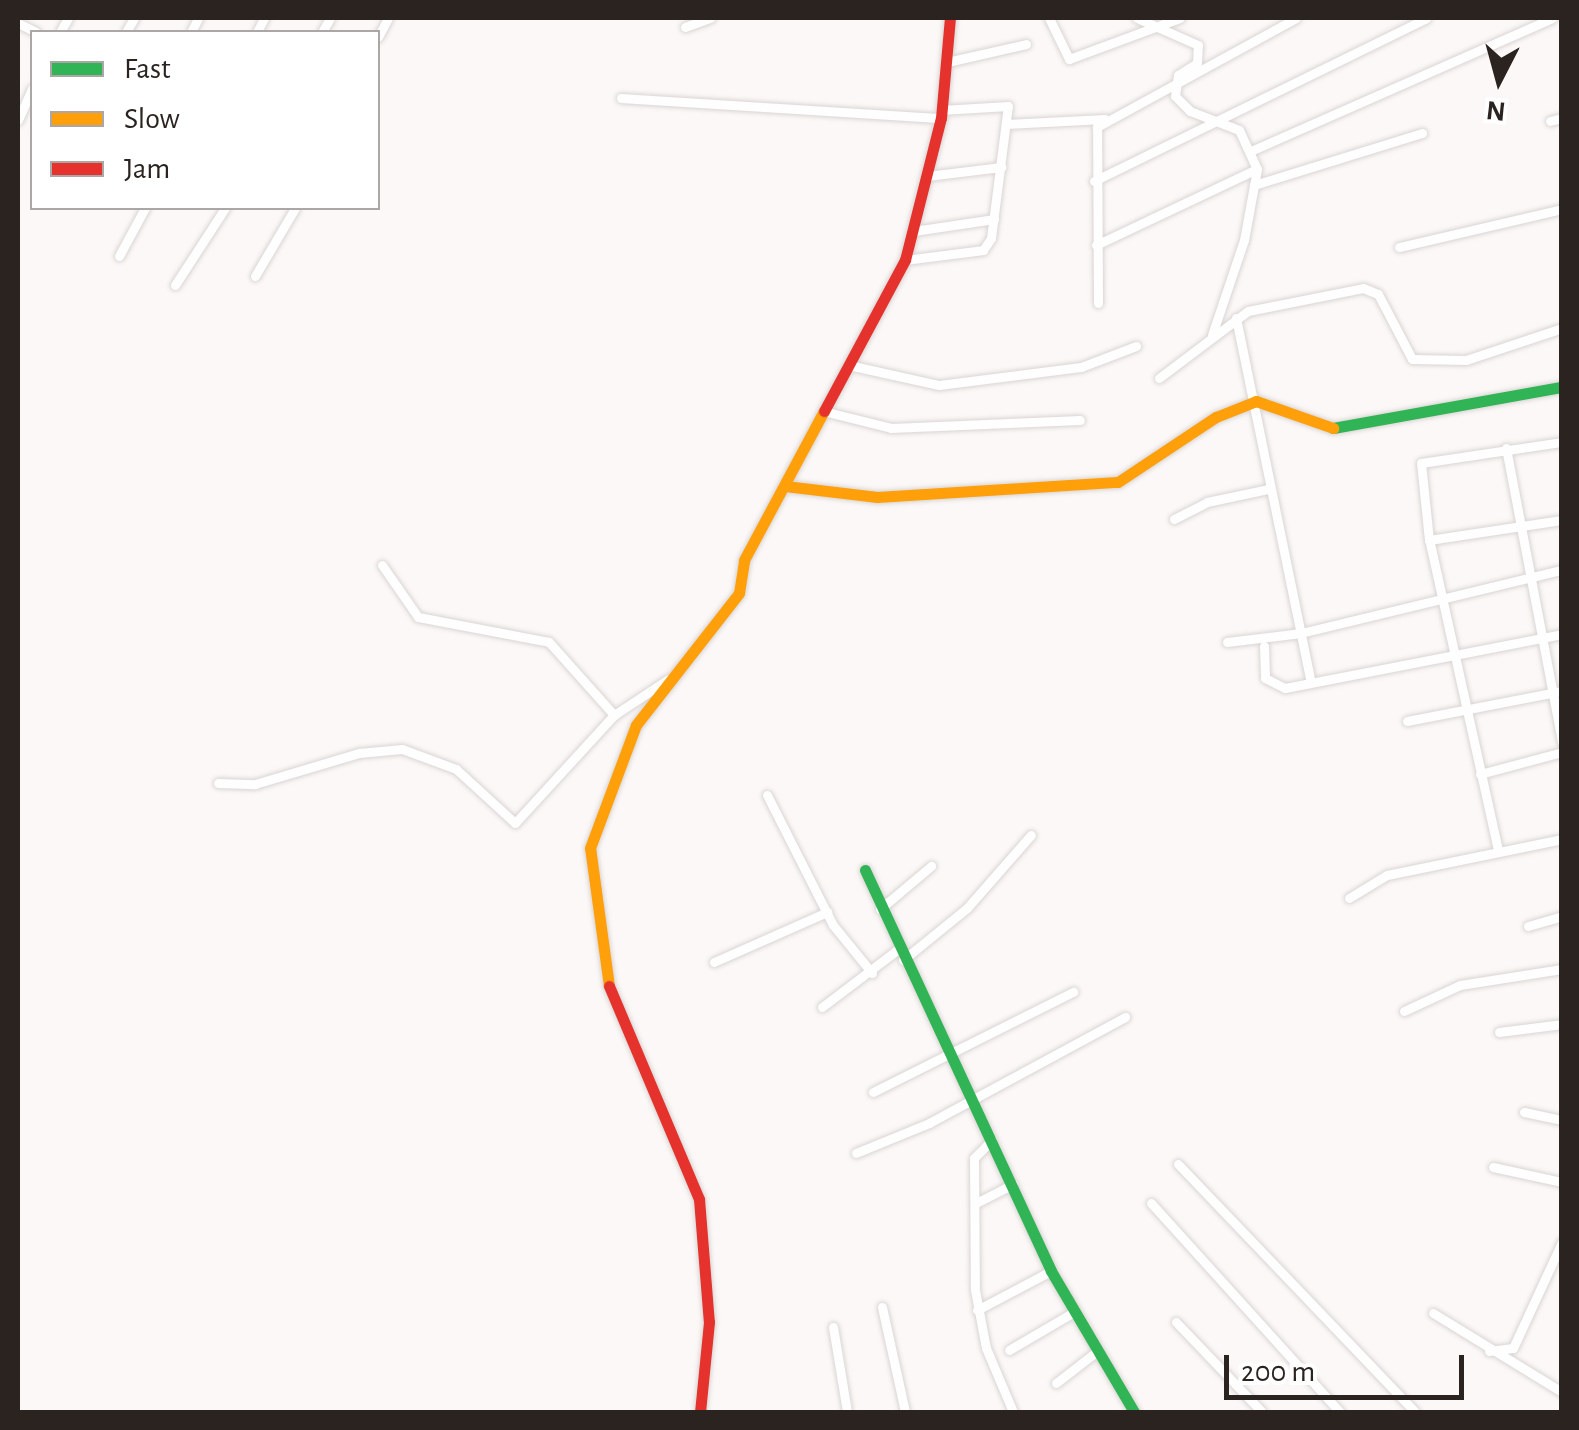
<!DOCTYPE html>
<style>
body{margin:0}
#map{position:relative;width:1579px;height:1430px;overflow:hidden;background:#fbf8f7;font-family:"Alegreya Sans",sans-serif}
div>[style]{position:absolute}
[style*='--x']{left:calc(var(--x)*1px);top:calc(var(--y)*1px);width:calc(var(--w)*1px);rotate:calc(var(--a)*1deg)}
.roads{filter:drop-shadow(0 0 2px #dad5d3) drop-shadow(0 0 2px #dad5d3)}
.street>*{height:9px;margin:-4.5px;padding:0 4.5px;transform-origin:4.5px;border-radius:4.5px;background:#fefefe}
.fast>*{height:11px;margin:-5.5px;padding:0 5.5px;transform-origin:5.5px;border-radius:5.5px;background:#30b455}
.slow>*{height:11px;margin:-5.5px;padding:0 5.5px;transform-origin:5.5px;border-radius:5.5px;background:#ff9f0a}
.jam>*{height:11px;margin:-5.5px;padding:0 5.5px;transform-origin:5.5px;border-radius:5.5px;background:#e5322d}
span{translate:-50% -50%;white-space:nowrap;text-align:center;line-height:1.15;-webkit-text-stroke:9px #fff;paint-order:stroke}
.frame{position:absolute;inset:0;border:20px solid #2a2320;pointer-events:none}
.legend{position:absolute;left:30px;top:30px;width:350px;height:180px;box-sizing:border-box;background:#fff;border:2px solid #aaa7a6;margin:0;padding:12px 18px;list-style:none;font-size:30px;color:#2a2320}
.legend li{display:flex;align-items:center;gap:20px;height:50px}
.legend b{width:50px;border:2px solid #aaa7a6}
.north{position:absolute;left:1449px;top:30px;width:100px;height:100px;-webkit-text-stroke:8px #fff;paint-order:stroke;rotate:186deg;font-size:28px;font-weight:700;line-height:40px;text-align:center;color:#2a2320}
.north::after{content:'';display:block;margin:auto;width:35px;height:45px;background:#2a2320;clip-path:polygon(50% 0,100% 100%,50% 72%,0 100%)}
.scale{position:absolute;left:1224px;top:1355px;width:240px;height:45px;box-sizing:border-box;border:5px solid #2a2320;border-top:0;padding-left:12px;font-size:30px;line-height:35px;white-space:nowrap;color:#2a2320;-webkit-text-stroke:8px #fff;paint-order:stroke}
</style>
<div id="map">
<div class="roads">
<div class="street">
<i style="--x:1049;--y:18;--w:46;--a:64"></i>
<i style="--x:1069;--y:59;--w:118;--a:-20.3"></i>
<i style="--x:18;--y:23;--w:20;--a:27"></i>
<i style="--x:685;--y:27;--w:27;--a:-20"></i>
<i style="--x:60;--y:32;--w:16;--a:-60"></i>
<i style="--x:126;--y:32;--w:16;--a:-60"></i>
<i style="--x:191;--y:32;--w:16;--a:-63"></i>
<i style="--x:257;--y:32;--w:16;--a:-63"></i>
<i style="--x:322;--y:32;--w:16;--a:-60"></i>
<i style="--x:378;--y:37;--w:21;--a:-62"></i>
<i style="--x:947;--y:62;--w:81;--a:-12.8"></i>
<i style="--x:621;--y:98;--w:321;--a:3.6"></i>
<i style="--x:18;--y:120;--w:34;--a:-66"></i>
<i style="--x:1550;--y:121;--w:12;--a:-14"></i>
<i style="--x:1006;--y:124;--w:99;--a:-2.9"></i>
<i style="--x:1253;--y:150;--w:327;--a:-23.8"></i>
<i style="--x:927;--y:176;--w:75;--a:-6.9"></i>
<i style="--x:1094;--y:181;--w:370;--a:-26.1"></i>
<i style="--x:1254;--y:185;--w:176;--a:-17.2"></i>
<i style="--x:914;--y:231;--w:81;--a:-8.5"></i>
<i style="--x:1096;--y:245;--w:178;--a:-25.3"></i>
<i style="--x:1257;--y:169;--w:43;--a:-114.8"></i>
<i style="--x:1239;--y:130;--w:53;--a:-158.8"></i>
<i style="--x:1190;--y:111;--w:21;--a:-135"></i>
<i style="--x:1175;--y:96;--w:21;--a:-82"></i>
<i style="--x:1178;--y:75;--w:22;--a:-32"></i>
<i style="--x:1197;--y:63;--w:18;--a:-87"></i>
<i style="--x:1198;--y:45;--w:67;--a:-156.1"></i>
<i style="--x:1399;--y:247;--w:167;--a:-13.1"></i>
<i style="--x:119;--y:256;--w:55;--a:-61.6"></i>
<i style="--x:905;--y:260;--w:79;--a:-7.3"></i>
<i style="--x:983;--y:250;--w:14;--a:-56"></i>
<i style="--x:991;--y:238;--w:133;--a:-82.7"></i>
<i style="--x:1008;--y:106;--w:67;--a:176.6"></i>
<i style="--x:255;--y:276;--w:79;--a:-59.5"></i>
<i style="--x:175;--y:285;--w:92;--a:-57"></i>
<i style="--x:1098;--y:303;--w:176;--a:-90.3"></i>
<i style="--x:1097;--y:127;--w:227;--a:-28.7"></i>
<i style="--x:1236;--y:318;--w:372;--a:78.4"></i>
<i style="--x:1212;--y:335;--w:100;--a:-71.4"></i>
<i style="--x:1244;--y:240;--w:72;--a:-79.6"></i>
<i style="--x:853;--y:366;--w:88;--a:12.5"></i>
<i style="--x:939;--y:385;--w:143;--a:-7.2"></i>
<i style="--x:1081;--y:367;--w:59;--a:-20.9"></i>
<i style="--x:1159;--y:378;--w:111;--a:-37"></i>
<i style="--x:1248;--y:311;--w:117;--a:-11.3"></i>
<i style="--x:1363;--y:288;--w:16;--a:22"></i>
<i style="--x:1378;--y:294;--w:73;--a:62.4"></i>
<i style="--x:1412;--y:359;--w:54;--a:1.1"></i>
<i style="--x:1466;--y:360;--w:101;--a:-18.4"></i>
<i style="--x:827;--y:412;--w:66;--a:14"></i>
<i style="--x:891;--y:428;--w:189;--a:-2.4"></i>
<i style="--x:1506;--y:448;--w:299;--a:79.2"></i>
<i style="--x:1174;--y:519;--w:37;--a:-27"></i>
<i style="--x:1207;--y:502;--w:62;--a:-12"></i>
<i style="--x:1429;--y:540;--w:134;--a:-8.6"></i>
<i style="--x:382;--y:565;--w:63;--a:55.3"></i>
<i style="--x:418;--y:617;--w:133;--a:10.8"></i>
<i style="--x:549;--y:642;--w:98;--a:48.3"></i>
<i style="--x:1227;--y:642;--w:75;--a:-6.9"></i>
<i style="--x:1301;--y:633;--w:268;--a:-13.6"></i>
<i style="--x:1264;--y:646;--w:32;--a:88"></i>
<i style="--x:1265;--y:678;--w:22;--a:27"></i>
<i style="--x:1285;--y:688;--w:282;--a:-11"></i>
<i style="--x:1407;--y:721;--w:158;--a:-11"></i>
<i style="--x:1480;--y:774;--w:85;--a:-15"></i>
<i style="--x:218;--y:783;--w:37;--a:2"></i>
<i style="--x:255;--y:784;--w:109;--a:-16.6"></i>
<i style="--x:359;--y:753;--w:43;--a:-5.3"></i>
<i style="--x:402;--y:749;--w:58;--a:20.3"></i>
<i style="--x:456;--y:769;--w:80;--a:42.5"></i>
<i style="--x:515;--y:823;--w:147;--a:-47.5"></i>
<i style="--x:614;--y:715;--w:64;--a:-33.4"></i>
<i style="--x:767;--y:795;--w:146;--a:63.1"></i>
<i style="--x:833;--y:925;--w:62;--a:50.9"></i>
<i style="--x:1498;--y:850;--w:318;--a:-102.5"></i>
<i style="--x:1429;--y:540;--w:77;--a:-95.9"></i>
<i style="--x:1421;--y:463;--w:143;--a:-8.5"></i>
<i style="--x:1349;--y:898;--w:44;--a:-31.2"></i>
<i style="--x:1387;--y:875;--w:179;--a:-11.6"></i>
<i style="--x:880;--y:909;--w:67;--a:-40.1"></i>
<i style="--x:1528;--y:926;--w:35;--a:-16"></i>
<i style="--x:903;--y:960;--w:82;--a:-39.1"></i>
<i style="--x:967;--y:908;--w:97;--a:-48.8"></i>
<i style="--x:714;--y:962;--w:124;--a:-23.9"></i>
<i style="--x:822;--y:1007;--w:94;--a:-37.2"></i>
<i style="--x:1404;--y:1011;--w:62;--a:-24.9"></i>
<i style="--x:1460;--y:985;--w:103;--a:-8.9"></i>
<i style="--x:1499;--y:1032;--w:64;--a:-7.2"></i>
<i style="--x:873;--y:1092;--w:224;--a:-26.6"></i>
<i style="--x:1524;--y:1112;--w:39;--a:12"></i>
<i style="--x:992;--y:1140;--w:25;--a:135"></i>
<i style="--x:974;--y:1158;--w:132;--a:89.6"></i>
<i style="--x:975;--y:1290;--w:59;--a:79.3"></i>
<i style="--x:986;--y:1348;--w:69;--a:67.1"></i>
<i style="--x:856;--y:1153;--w:79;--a:-22.3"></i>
<i style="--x:929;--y:1123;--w:223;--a:-28.4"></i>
<i style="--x:1178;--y:1164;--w:343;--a:46.3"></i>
<i style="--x:1493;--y:1167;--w:71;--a:12.3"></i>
<i style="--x:978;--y:1202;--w:39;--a:-27"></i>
<i style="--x:1151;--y:1203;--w:282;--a:47.9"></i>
<i style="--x:882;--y:1307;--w:107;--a:77.6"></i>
<i style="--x:977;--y:1310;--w:84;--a:-27.8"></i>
<i style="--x:1433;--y:1313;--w:151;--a:31.5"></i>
<i style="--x:1176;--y:1322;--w:124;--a:46.3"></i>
<i style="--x:833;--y:1327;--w:86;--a:80.6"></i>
<i style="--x:1009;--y:1350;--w:73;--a:-30.4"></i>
<i style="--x:1489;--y:1351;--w:24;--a:-7"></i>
<i style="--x:1513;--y:1348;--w:117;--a:-65.2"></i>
<i style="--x:1056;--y:1383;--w:51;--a:-37.8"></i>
</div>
<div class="fast">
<i style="--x:1333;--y:428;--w:233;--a:-10.2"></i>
<i style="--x:865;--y:870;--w:442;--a:65.1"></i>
<i style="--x:1051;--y:1271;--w:164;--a:59.5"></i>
</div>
<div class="slow">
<i style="--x:785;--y:486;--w:93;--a:6.8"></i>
<i style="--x:877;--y:497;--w:241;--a:-3.6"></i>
<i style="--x:1118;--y:482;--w:118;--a:-33.6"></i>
<i style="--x:1216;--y:417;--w:43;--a:-21.8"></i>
<i style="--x:1256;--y:401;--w:82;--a:19.3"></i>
<i style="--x:609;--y:986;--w:139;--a:-97.8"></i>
<i style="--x:590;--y:848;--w:131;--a:-69.5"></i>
<i style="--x:636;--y:725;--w:167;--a:-52"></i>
<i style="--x:739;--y:593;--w:33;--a:-81"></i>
<i style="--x:744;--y:560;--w:169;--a:-61.8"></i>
</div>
<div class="jam">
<i style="--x:824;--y:411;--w:171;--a:-61.8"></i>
<i style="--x:905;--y:260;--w:146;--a:-75.8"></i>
<i style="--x:941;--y:118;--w:100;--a:-84.9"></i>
<i style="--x:609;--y:986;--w:231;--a:67.1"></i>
<i style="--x:699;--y:1199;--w:123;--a:85.4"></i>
<i style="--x:709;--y:1322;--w:90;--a:95.7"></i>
</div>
</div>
<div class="frame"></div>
<ul class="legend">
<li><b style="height:12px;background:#30b455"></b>Fast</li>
<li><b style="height:12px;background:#ff9f0a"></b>Slow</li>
<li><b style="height:12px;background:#e5322d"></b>Jam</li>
</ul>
<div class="north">N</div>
<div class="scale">200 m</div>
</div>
